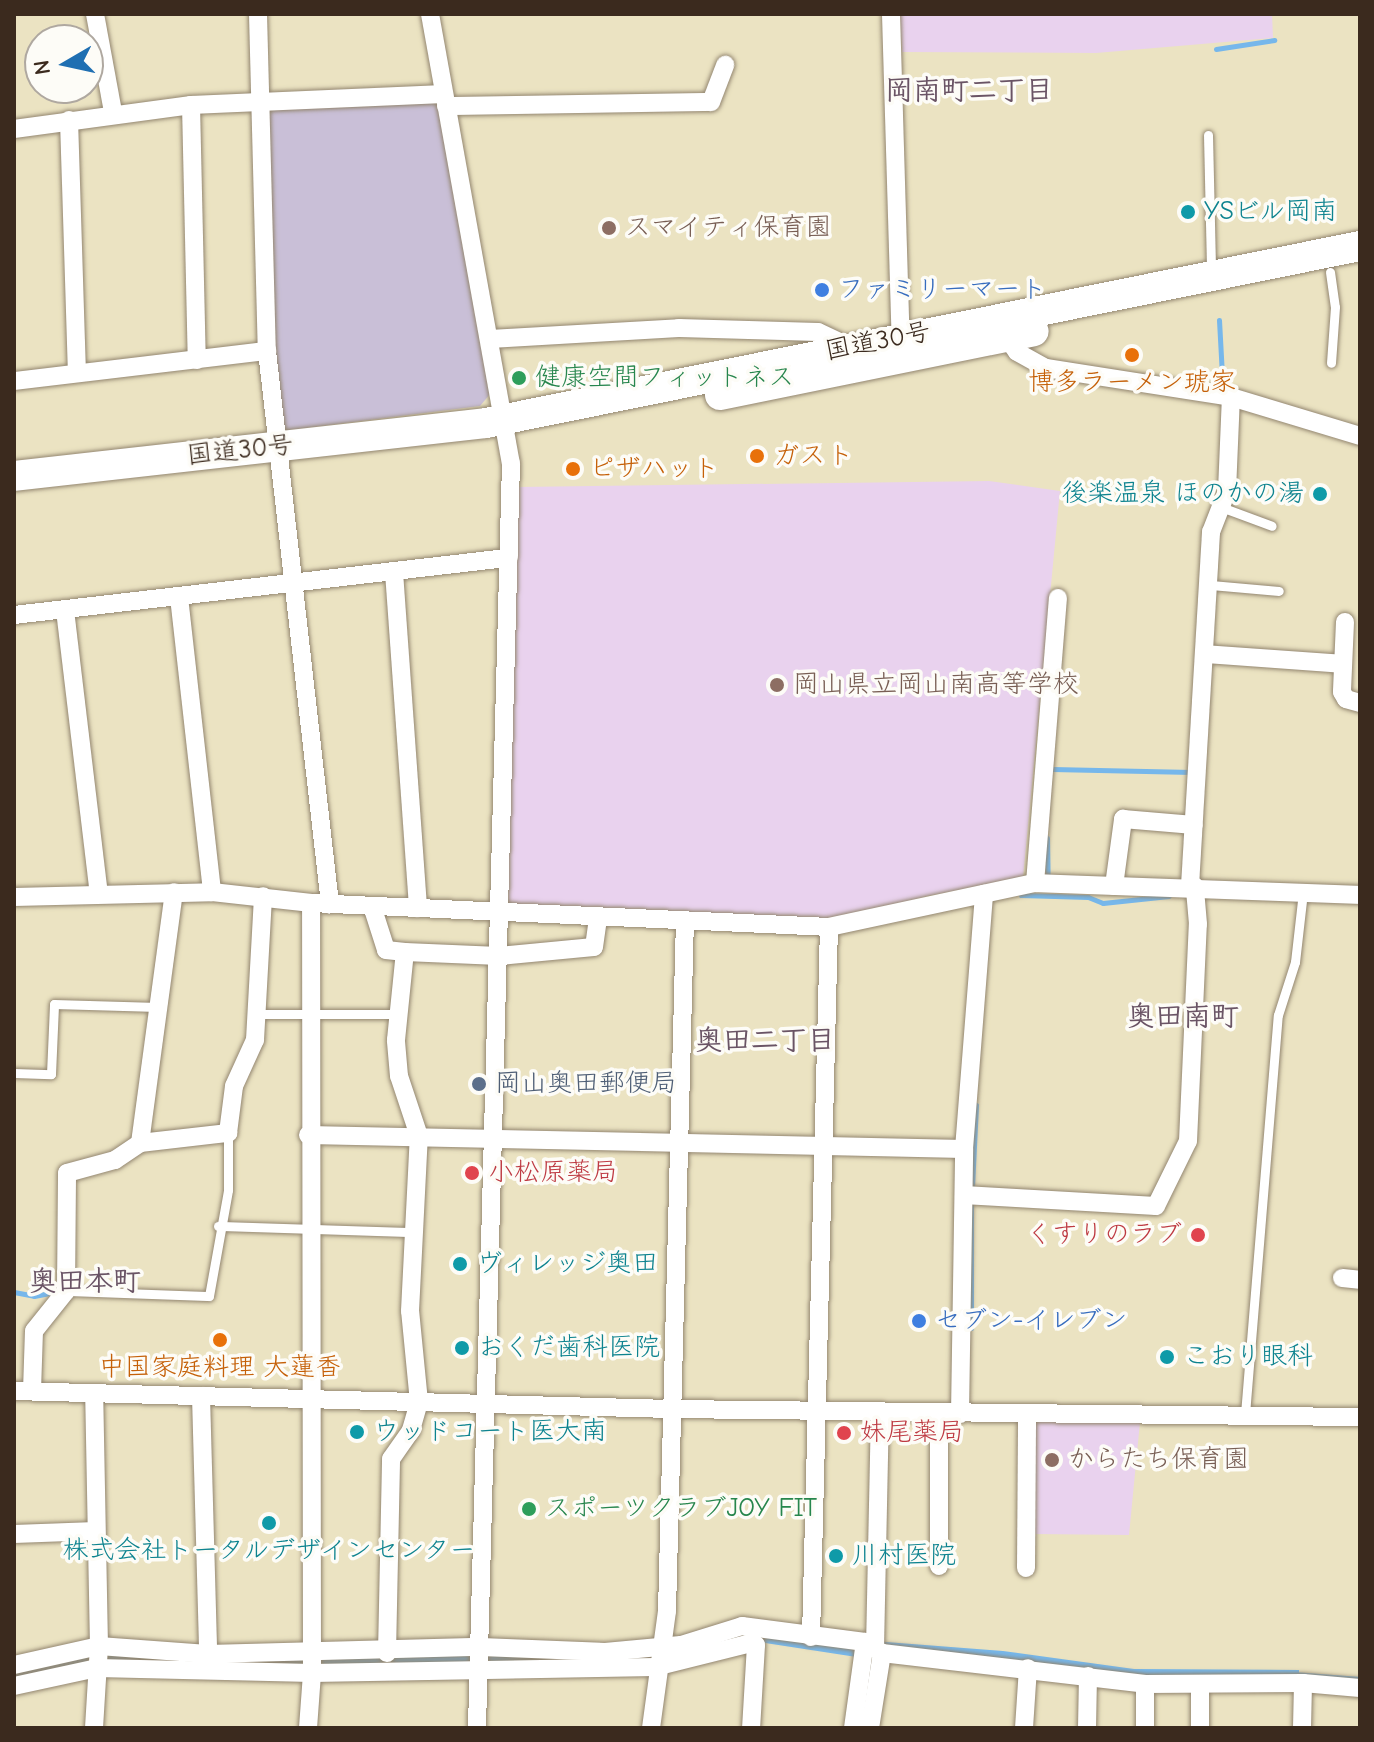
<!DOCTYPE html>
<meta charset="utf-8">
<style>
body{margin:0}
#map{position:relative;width:1374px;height:1742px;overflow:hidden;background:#ebe3c2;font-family:"Comic Neue","Klee One",sans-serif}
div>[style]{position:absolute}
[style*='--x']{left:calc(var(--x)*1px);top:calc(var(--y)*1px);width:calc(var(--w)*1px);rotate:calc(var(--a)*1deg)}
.built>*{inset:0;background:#e9d2ee}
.industrial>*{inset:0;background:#c9bfd7}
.water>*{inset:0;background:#76b7eb}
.stream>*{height:5px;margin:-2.5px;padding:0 2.5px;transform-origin:2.5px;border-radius:2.5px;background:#76b7eb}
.roads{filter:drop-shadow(0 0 2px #938670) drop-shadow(0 0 2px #938670)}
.service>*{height:9px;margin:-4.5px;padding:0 4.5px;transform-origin:4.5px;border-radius:4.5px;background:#fff}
.minor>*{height:18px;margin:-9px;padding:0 9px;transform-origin:9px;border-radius:9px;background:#fff}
.trunk>*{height:30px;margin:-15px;padding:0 15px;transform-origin:15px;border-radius:15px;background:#fff}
.dots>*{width:22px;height:22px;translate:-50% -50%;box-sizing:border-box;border:4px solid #fdfcf7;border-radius:50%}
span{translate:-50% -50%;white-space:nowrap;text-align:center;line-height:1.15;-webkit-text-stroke:7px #fdfcf7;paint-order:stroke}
.culture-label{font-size:26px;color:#0d838f}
.left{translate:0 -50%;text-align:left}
.right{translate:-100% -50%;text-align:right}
.education-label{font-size:26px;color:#785e54}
.shop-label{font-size:26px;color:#366cbe}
.street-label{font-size:26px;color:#3b2a1e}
.leisure-label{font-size:26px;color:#27864d}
.food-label{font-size:26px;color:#c56008}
.service-label{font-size:26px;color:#4e5e75}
.health-label{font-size:26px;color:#be3a42}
.neighbourhood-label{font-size:28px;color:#6a5465;font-weight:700}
.frame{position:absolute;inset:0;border:16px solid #3b2a1e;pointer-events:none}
.north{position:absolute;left:24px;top:24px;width:80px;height:80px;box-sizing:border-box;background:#fdfcf7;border:2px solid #afa8a0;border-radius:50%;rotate:261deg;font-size:22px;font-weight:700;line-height:32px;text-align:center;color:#3b2a1e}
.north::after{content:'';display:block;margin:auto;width:28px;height:36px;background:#1f6fb2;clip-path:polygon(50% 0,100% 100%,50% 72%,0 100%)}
</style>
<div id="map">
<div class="built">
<i style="clip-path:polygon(900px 14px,1272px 14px,1273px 38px,1096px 53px,902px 52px)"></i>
<i style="clip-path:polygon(989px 481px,1060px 491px,1023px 878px,927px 896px,831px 923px,508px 905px,517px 487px)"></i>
<i style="clip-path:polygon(1033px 1420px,1140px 1422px,1129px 1535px,1034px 1534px)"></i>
</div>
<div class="industrial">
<i style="clip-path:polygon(438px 100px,491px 393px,480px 406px,282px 431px,271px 347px,266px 105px)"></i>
</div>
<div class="water">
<i style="clip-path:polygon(741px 1631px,1003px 1651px,1134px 1669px,1299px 1670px,1299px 1679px,1130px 1677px,889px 1649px,864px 1728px,863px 1658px,746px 1640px,675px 1663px,317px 1666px,14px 1681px,14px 1672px,86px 1655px,487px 1654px)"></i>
</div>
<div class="stream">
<i style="--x:1216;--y:49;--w:59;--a:-8.8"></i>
<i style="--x:1219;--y:320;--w:73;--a:86.9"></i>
<i style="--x:1052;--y:769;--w:140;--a:1.2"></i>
<i style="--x:1047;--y:838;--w:39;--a:89"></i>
<i style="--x:1021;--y:895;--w:67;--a:1.7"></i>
<i style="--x:1088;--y:897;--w:16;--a:22"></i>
<i style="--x:1103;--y:903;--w:66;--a:-6.1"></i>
<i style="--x:972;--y:1187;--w:82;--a:-87.2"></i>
<i style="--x:14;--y:1292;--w:20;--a:11"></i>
<i style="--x:34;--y:1296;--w:25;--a:-11"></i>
<i style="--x:971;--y:1328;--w:123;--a:-90"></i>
<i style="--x:1293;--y:1674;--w:67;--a:4.3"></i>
</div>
<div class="roads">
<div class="service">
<i style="--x:1208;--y:135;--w:137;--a:88.7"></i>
<i style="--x:1330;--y:272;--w:35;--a:82"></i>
<i style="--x:1335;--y:307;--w:56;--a:94.1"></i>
<i style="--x:1221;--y:507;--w:54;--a:20.4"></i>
<i style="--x:1211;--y:585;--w:68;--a:5"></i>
<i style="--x:256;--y:1014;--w:143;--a:0"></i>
<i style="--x:14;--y:1073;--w:37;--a:2"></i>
<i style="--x:51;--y:1074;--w:70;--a:-87.5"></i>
<i style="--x:54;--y:1004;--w:104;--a:1.7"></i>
<i style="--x:218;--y:1226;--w:193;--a:1.8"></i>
<i style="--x:66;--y:1291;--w:143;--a:2"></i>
<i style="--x:209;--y:1296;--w:108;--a:-79.8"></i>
<i style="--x:228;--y:1190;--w:57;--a:-90"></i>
<i style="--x:1245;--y:1414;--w:400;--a:-85.3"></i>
<i style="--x:1278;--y:1015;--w:56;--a:-72.2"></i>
<i style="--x:1295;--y:962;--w:70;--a:-83.5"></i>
</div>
<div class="minor">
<i style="--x:95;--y:14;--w:100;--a:79.6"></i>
<i style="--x:258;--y:14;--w:337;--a:88.5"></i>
<i style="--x:267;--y:351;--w:557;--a:83.5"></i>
<i style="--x:430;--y:14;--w:456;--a:79.8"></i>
<i style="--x:511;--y:463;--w:1265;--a:91.54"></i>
<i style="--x:891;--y:14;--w:335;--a:88.3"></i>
<i style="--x:191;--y:105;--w:255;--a:88.7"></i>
<i style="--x:446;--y:106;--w:265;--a:-0.9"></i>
<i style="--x:711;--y:102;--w:40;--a:-69"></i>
<i style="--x:69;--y:120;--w:253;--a:88.2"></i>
<i style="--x:14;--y:129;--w:179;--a:-7.7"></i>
<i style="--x:191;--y:105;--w:253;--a:-2.5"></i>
<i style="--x:1003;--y:332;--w:24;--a:55"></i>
<i style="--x:1017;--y:352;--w:33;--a:29"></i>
<i style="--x:1046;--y:368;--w:187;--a:8.9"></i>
<i style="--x:1231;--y:397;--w:135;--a:16.8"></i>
<i style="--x:490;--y:339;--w:189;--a:-3.3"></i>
<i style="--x:679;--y:328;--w:139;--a:1.6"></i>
<i style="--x:818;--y:332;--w:38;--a:25"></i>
<i style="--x:14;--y:381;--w:255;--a:-6.8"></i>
<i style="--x:394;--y:572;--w:337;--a:85.9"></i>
<i style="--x:179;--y:597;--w:297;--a:83.6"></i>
<i style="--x:65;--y:610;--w:286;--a:83.2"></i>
<i style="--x:14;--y:615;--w:498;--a:-6.6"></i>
<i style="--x:1345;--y:622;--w:70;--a:92.5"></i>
<i style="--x:1342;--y:692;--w:8;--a:60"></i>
<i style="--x:1346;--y:699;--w:15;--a:16"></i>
<i style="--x:1205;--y:654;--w:138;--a:4.1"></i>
<i style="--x:1035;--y:883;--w:286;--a:-85.4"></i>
<i style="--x:1114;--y:886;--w:68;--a:-82.3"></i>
<i style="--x:1123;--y:819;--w:71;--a:4.8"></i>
<i style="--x:1190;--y:886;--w:355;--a:-86.6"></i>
<i style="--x:1211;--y:532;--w:44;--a:-68.7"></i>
<i style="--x:1227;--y:491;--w:94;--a:-87.6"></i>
<i style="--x:14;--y:897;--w:198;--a:-1.4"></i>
<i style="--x:212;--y:892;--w:100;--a:6.3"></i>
<i style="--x:311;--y:903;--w:519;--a:2.65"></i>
<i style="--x:829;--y:927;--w:211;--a:-12.1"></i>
<i style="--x:1035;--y:883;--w:325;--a:2.1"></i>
<i style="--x:372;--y:906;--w:46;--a:72.3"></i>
<i style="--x:386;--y:950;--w:19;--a:6"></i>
<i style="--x:405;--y:952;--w:94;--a:2.4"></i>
<i style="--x:499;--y:956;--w:95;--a:-5.4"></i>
<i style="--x:594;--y:947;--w:30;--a:-82"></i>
<i style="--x:308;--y:1135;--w:656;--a:1.22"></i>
<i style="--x:140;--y:1143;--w:89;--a:-6.5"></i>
<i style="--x:228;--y:1133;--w:47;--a:-82.7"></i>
<i style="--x:234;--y:1086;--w:51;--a:-65.5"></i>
<i style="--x:255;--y:1040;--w:144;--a:-86.8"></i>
<i style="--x:964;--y:1195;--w:192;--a:3.3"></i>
<i style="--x:1156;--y:1206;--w:72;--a:-63.8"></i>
<i style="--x:1188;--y:1141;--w:217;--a:-87.4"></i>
<i style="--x:1198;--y:924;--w:38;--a:-95"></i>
<i style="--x:1342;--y:1278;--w:18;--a:6"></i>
<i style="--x:14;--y:1391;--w:657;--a:1.57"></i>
<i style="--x:671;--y:1409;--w:689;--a:0.67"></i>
<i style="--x:32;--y:1391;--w:60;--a:-88.1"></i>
<i style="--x:34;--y:1331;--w:51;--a:-51.3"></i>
<i style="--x:66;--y:1291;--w:118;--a:-89.5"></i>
<i style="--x:67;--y:1173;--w:50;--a:-15.2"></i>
<i style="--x:115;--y:1160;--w:30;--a:-34"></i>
<i style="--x:140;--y:1143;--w:253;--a:-82.3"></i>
<i style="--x:201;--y:1396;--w:258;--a:88.4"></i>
<i style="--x:960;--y:1414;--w:265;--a:-89.1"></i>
<i style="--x:964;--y:1149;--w:256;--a:-85.5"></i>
<i style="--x:14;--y:1534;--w:82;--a:-2.1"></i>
<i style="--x:939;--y:1566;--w:152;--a:-90"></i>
<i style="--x:1026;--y:1568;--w:154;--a:-89.6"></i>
<i style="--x:811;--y:1637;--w:710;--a:-88.55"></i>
<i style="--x:875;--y:1648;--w:236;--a:-88.8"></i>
<i style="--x:387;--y:1653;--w:194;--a:-88.8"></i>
<i style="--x:391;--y:1459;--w:35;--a:-55"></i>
<i style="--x:411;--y:1430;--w:29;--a:-74"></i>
<i style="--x:419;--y:1402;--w:91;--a:-95.6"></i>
<i style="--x:410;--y:1311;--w:175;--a:-87.1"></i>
<i style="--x:419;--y:1136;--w:63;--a:-108.4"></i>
<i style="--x:399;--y:1076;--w:36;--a:-95"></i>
<i style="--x:396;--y:1040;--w:88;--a:-84.2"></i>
<i style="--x:14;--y:1665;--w:87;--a:-12.6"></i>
<i style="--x:99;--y:1646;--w:109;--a:4.2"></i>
<i style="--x:208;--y:1654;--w:273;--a:-1.5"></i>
<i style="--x:481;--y:1647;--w:124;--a:2.3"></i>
<i style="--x:605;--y:1652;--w:76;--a:-5.3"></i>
<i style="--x:681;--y:1645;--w:64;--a:-17.3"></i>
<i style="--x:742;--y:1626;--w:124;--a:7.4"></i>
<i style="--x:865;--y:1642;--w:20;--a:33"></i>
<i style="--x:882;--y:1653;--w:265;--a:6.7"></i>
<i style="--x:1145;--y:1684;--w:158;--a:-0.4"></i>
<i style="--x:1303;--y:1683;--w:57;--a:5"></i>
<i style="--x:14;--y:1686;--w:85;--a:-12.2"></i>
<i style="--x:97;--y:1668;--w:215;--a:1.3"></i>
<i style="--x:312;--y:1673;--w:343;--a:-1"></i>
<i style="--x:655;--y:1667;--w:95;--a:-14"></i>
<i style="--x:747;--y:1644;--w:9;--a:6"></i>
<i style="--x:756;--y:1645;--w:83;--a:93.4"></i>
<i style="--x:94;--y:1728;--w:82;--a:-86.5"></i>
<i style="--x:99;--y:1646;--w:253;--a:-91.1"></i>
<i style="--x:308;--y:1728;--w:55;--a:-85.8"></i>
<i style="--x:312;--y:1673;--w:770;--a:-90.07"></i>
<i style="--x:651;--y:1728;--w:118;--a:-82.2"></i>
<i style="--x:667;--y:1611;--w:691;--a:-88.51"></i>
<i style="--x:853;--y:1728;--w:87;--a:-82.1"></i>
<i style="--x:870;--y:1728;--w:76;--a:-80.9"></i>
<i style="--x:1024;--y:1728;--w:60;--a:-86.2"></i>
<i style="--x:1087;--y:1728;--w:52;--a:-88.9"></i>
<i style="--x:1145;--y:1728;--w:44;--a:-90"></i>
<i style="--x:1200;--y:1728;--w:44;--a:-90"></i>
<i style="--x:1302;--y:1728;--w:45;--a:-88.7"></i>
</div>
<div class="trunk">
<i style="--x:720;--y:395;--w:320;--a:-11.5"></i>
<i style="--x:14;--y:476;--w:475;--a:-6.4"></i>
<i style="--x:486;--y:423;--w:892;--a:-11.45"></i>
</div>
</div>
<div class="dots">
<i style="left:1188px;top:212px;background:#0f9aa8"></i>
<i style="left:609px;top:228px;background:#8d6e63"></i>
<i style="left:822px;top:290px;background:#3f7fe0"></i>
<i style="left:1132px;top:355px;background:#e8710a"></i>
<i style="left:519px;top:378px;background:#2e9e5b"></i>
<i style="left:757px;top:456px;background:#e8710a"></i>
<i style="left:573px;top:469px;background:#e8710a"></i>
<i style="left:1320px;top:494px;background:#0f9aa8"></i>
<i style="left:777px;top:685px;background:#8d6e63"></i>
<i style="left:479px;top:1084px;background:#5c6f8a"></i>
<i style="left:472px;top:1173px;background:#e0444e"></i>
<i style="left:1198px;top:1235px;background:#e0444e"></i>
<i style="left:460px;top:1264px;background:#0f9aa8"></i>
<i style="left:919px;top:1321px;background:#3f7fe0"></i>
<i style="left:220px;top:1340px;background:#e8710a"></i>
<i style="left:462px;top:1348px;background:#0f9aa8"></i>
<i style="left:1167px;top:1357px;background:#0f9aa8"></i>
<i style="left:357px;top:1432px;background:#0f9aa8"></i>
<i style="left:844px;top:1433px;background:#e0444e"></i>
<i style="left:1052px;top:1460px;background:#8d6e63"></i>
<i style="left:529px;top:1509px;background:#2e9e5b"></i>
<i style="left:269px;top:1523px;background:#0f9aa8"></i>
<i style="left:836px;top:1556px;background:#0f9aa8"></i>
</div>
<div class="culture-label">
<span class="left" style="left:1204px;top:212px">YSビル岡南</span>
<span class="right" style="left:1304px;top:494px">後楽温泉 ほのかの湯</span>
<span class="left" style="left:476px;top:1264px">ヴィレッジ奥田</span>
<span class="left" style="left:478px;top:1348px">おくだ歯科医院</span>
<span class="left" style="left:1183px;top:1357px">こおり眼科</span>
<span class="left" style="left:373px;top:1432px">ウッドコート医大南</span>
<span style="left:269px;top:1551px">株式会社トータルデザインセンター</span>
<span class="left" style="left:852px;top:1556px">川村医院</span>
</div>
<div class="education-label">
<span class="left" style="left:625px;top:228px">スマイティ保育園</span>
<span class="left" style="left:793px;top:685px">岡山県立岡山南高等学校</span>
<span class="left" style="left:1068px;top:1460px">からたち保育園</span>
</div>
<div class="shop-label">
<span class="left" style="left:838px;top:290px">ファミリーマート</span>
<span class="left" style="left:935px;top:1321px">セブン-イレブン</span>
</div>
<div class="street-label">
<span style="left:878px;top:342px;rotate:-11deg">国道30号</span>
<span style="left:240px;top:451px;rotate:-6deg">国道30号</span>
</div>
<div class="leisure-label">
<span class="left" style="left:535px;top:378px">健康空間フィットネス</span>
<span class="left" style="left:545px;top:1509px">スポーツクラブJOY FIT</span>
</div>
<div class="food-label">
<span style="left:1132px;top:383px">博多ラーメン琥家</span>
<span class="left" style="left:773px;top:456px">ガスト</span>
<span class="left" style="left:589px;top:469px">ピザハット</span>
<span style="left:220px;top:1368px">中国家庭料理 大蓮香</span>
</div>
<div class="service-label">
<span class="left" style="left:495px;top:1084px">岡山奥田郵便局</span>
</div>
<div class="health-label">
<span class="left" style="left:488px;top:1173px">小松原薬局</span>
<span class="right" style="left:1182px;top:1235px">くすりのラブ</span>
<span class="left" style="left:860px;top:1433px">妹尾薬局</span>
</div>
<div class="neighbourhood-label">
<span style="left:969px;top:90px">岡南町二丁目</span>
<span style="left:1183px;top:1016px">奥田南町</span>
<span style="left:765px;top:1040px">奥田二丁目</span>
<span style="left:85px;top:1281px">奥田本町</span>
</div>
<div class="frame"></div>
<div class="north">N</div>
</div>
